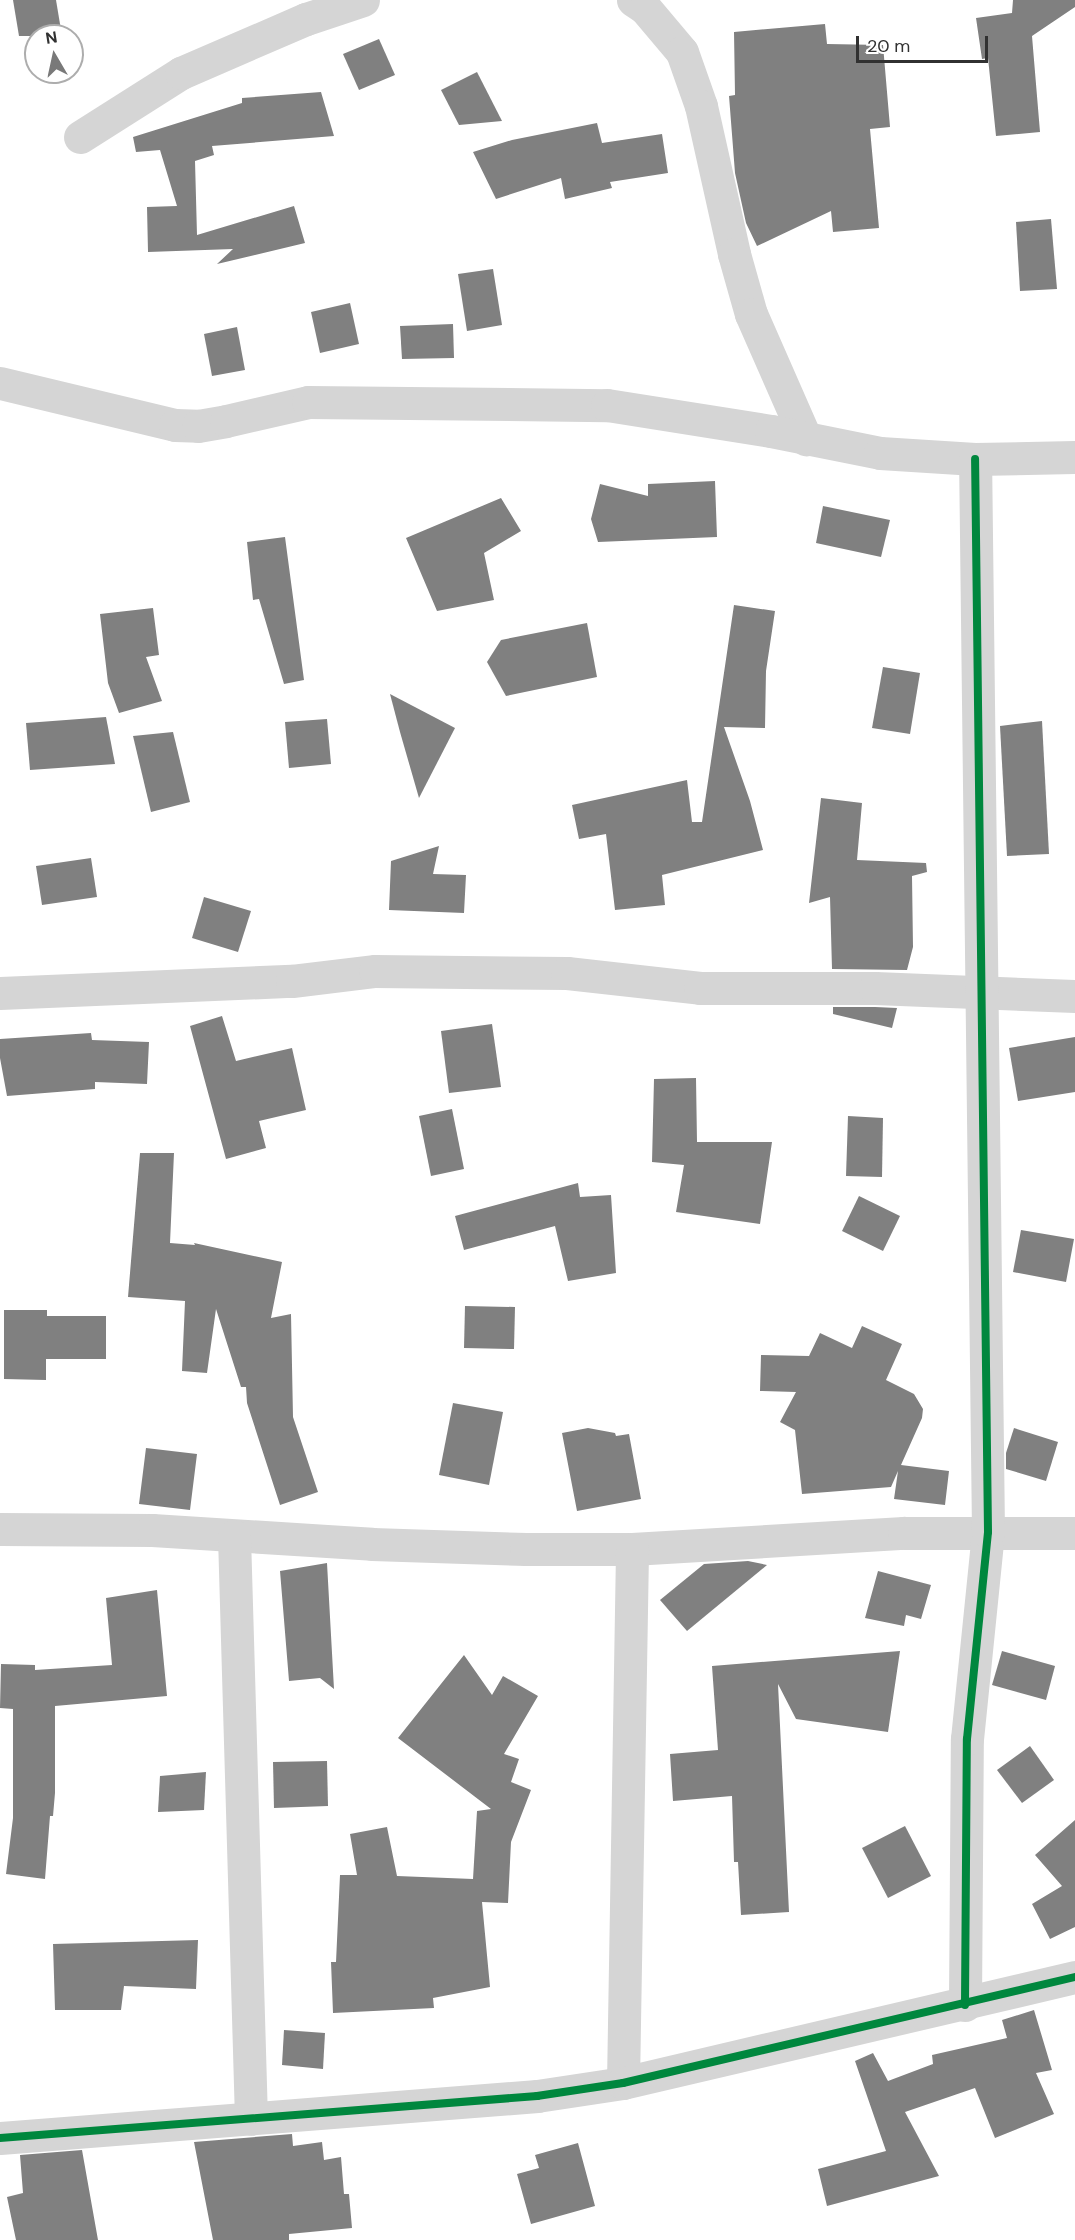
<!DOCTYPE html>
<style>
body{margin:0}
#map{position:relative;width:1075px;height:2240px;overflow:hidden;background:#fff;font-family:"DM Sans",sans-serif}
div>[style]{position:absolute}
[style*='--x']{left:calc(var(--x)*1px);top:calc(var(--y)*1px);width:calc(var(--w)*1px);rotate:calc(var(--a)*1deg)}
.building>*{inset:0;background:#808080}
.minor>*{height:33px;margin:-16.5px;padding:0 16.5px;transform-origin:16.5px;border-radius:16.5px;background:#d5d5d5}
.cycleway>*{height:8px;margin:-4px;padding:0 4px;transform-origin:4px;border-radius:4px;background:#00873e}
span{translate:-50% -50%;white-space:nowrap;text-align:center;line-height:1.15;-webkit-text-stroke:6px #fff;paint-order:stroke}
.north{position:absolute;left:24px;top:24px;width:60px;height:60px;box-sizing:border-box;background:#fff;border:2px solid #adadad;border-radius:50%;rotate:351deg;font-size:16px;font-weight:700;line-height:24px;text-align:center;color:#313131}
.north::after{content:'';display:block;margin:auto;width:21px;height:27px;background:#797979;clip-path:polygon(50% 0,100% 100%,50% 72%,0 100%)}
.scale{position:absolute;left:856px;top:36px;width:132px;height:27px;box-sizing:border-box;border:3px solid #313131;border-top:0;padding-left:8px;font-size:18px;line-height:21px;white-space:nowrap;color:#313131;-webkit-text-stroke:4px #fff;paint-order:stroke}
</style>
<div id="map">
<div class="building">
<i style="clip-path:polygon(13px 0,56px 0,62px 36px,19px 36px)"></i>
<i style="clip-path:polygon(1013px 0,1075px 0,1075px 7px,1032px 36px,1040px 132px,996px 136px,988px 58px,982px 59px,976px 18px,1012px 13px)"></i>
<i style="clip-path:polygon(825px 24px,827px 44px,883px 45px,890px 127px,870px 129px,879px 228px,833px 232px,831px 211px,757px 246px,746px 223px,735px 173px,729px 96px,735px 95px,734px 32px)"></i>
<i style="clip-path:polygon(379px 39px,395px 75px,359px 90px,343px 54px)"></i>
<i style="clip-path:polygon(477px 72px,502px 121px,459px 125px,441px 90px)"></i>
<i style="clip-path:polygon(321px 92px,334px 136px,212px 146px,214px 155px,195px 161px,197px 235px,294px 206px,305px 243px,217px 264px,233px 249px,148px 252px,147px 207px,177px 206px,160px 150px,136px 152px,133px 137px,242px 103px,242px 98px)"></i>
<i style="clip-path:polygon(597px 123px,602px 143px,662px 134px,668px 173px,610px 182px,612px 188px,565px 199px,561px 178px,496px 199px,473px 152px,512px 140px)"></i>
<i style="clip-path:polygon(1051px 219px,1057px 289px,1020px 291px,1016px 222px)"></i>
<i style="clip-path:polygon(493px 269px,502px 325px,467px 331px,458px 274px)"></i>
<i style="clip-path:polygon(350px 303px,359px 344px,320px 353px,311px 312px)"></i>
<i style="clip-path:polygon(453px 324px,454px 358px,402px 359px,400px 326px)"></i>
<i style="clip-path:polygon(237px 327px,245px 370px,212px 376px,204px 334px)"></i>
<i style="clip-path:polygon(715px 481px,717px 537px,598px 542px,591px 519px,600px 484px,648px 496px,648px 484px)"></i>
<i style="clip-path:polygon(501px 498px,521px 531px,484px 553px,494px 600px,437px 611px,406px 538px)"></i>
<i style="clip-path:polygon(823px 506px,890px 520px,881px 557px,816px 543px)"></i>
<i style="clip-path:polygon(285px 537px,304px 680px,284px 684px,259px 599px,253px 600px,247px 542px)"></i>
<i style="clip-path:polygon(734px 605px,775px 611px,766px 671px,765px 728px,724px 727px,750px 801px,763px 850px,662px 875px,665px 905px,615px 910px,606px 834px,579px 839px,572px 805px,687px 780px,692px 822px,702px 822px)"></i>
<i style="clip-path:polygon(153px 608px,159px 655px,146px 657px,162px 701px,119px 713px,108px 683px,100px 614px)"></i>
<i style="clip-path:polygon(587px 623px,597px 677px,506px 696px,487px 662px,501px 640px)"></i>
<i style="clip-path:polygon(883px 667px,920px 673px,910px 734px,872px 728px)"></i>
<i style="clip-path:polygon(390px 694px,455px 728px,419px 798px,400px 732px)"></i>
<i style="clip-path:polygon(106px 717px,115px 764px,30px 770px,26px 723px)"></i>
<i style="clip-path:polygon(327px 719px,331px 764px,289px 768px,285px 722px)"></i>
<i style="clip-path:polygon(1042px 721px,1049px 854px,1007px 856px,1000px 726px)"></i>
<i style="clip-path:polygon(173px 732px,190px 802px,151px 812px,133px 736px)"></i>
<i style="clip-path:polygon(821px 798px,862px 803px,857px 860px,926px 863px,927px 872px,912px 876px,913px 947px,907px 970px,832px 969px,830px 897px,809px 903px)"></i>
<i style="clip-path:polygon(439px 846px,433px 874px,466px 875px,464px 913px,389px 910px,391px 861px)"></i>
<i style="clip-path:polygon(91px 858px,97px 897px,42px 905px,36px 866px)"></i>
<i style="clip-path:polygon(204px 897px,251px 911px,238px 952px,192px 938px)"></i>
<i style="clip-path:polygon(833px 1007px,875px 1007px,897px 1008px,892px 1028px,833px 1014px)"></i>
<i style="clip-path:polygon(222px 1016px,236px 1061px,292px 1048px,306px 1110px,259px 1121px,266px 1148px,226px 1159px,190px 1026px)"></i>
<i style="clip-path:polygon(492px 1024px,501px 1087px,449px 1093px,441px 1031px)"></i>
<i style="clip-path:polygon(91px 1033px,92px 1040px,149px 1042px,147px 1084px,95px 1082px,95px 1089px,7px 1096px,0 1058px,0 1039px)"></i>
<i style="clip-path:polygon(1075px 1037px,1075px 1092px,1018px 1101px,1009px 1048px)"></i>
<i style="clip-path:polygon(696px 1078px,697px 1142px,772px 1142px,760px 1224px,676px 1212px,684px 1165px,652px 1162px,654px 1079px)"></i>
<i style="clip-path:polygon(452px 1109px,464px 1169px,431px 1176px,419px 1116px)"></i>
<i style="clip-path:polygon(848px 1116px,883px 1118px,882px 1177px,846px 1176px)"></i>
<i style="clip-path:polygon(140px 1153px,174px 1153px,170px 1243px,195px 1245px,194px 1243px,282px 1262px,271px 1318px,291px 1314px,293px 1417px,318px 1492px,280px 1505px,247px 1403px,246px 1387px,241px 1387px,216px 1309px,207px 1373px,182px 1371px,185px 1301px,128px 1297px)"></i>
<i style="clip-path:polygon(578px 1183px,580px 1197px,611px 1195px,616px 1273px,568px 1281px,555px 1226px,464px 1250px,455px 1216px)"></i>
<i style="clip-path:polygon(859px 1196px,900px 1216px,883px 1251px,842px 1231px)"></i>
<i style="clip-path:polygon(1021px 1230px,1074px 1239px,1066px 1282px,1013px 1272px)"></i>
<i style="clip-path:polygon(465px 1306px,515px 1307px,514px 1349px,464px 1348px)"></i>
<i style="clip-path:polygon(4px 1310px,47px 1310px,47px 1316px,106px 1316px,106px 1359px,46px 1359px,46px 1380px,4px 1379px)"></i>
<i style="clip-path:polygon(862px 1326px,902px 1344px,886px 1380px,914px 1394px,923px 1409px,922px 1418px,901px 1465px,949px 1471px,945px 1505px,894px 1499px,898px 1471px,891px 1487px,802px 1494px,795px 1430px,780px 1422px,796px 1392px,760px 1391px,761px 1355px,809px 1356px,820px 1333px,852px 1348px)"></i>
<i style="clip-path:polygon(453px 1403px,503px 1412px,489px 1485px,439px 1475px)"></i>
<i style="clip-path:polygon(588px 1428px,615px 1433px,616px 1436px,629px 1434px,641px 1499px,577px 1511px,562px 1433px)"></i>
<i style="clip-path:polygon(1014px 1428px,1058px 1442px,1046px 1481px,1006px 1469px,1006px 1453px)"></i>
<i style="clip-path:polygon(146px 1448px,197px 1454px,190px 1510px,139px 1504px)"></i>
<i style="clip-path:polygon(748px 1561px,767px 1565px,687px 1631px,660px 1600px,704px 1564px)"></i>
<i style="clip-path:polygon(327px 1563px,334px 1689px,320px 1678px,289px 1681px,280px 1571px)"></i>
<i style="clip-path:polygon(878px 1571px,931px 1585px,921px 1619px,906px 1615px,904px 1626px,865px 1618px)"></i>
<i style="clip-path:polygon(157px 1590px,167px 1696px,55px 1706px,55px 1793px,53px 1816px,50px 1816px,45px 1879px,6px 1874px,13px 1818px,13px 1709px,0 1708px,1px 1664px,35px 1665px,35px 1670px,112px 1665px,106px 1598px)"></i>
<i style="clip-path:polygon(900px 1651px,888px 1732px,796px 1719px,778px 1684px,789px 1912px,741px 1915px,738px 1862px,734px 1862px,732px 1796px,673px 1801px,670px 1754px,718px 1750px,712px 1666px)"></i>
<i style="clip-path:polygon(1002px 1651px,1055px 1666px,1046px 1700px,992px 1685px)"></i>
<i style="clip-path:polygon(464px 1655px,492px 1695px,503px 1676px,538px 1696px,504px 1754px,519px 1759px,511px 1782px,531px 1790px,511px 1842px,508px 1903px,482px 1902px,490px 1987px,433px 1998px,434px 2008px,333px 2013px,331px 1962px,336px 1962px,340px 1875px,357px 1875px,350px 1834px,387px 1827px,397px 1876px,473px 1879px,477px 1811px,491px 1809px,398px 1738px)"></i>
<i style="clip-path:polygon(1030px 1746px,1054px 1780px,1022px 1803px,997px 1770px)"></i>
<i style="clip-path:polygon(327px 1761px,328px 1806px,274px 1808px,273px 1762px)"></i>
<i style="clip-path:polygon(206px 1772px,204px 1810px,158px 1812px,160px 1776px)"></i>
<i style="clip-path:polygon(1075px 1820px,1075px 1927px,1050px 1939px,1032px 1904px,1062px 1886px,1035px 1855px)"></i>
<i style="clip-path:polygon(905px 1826px,931px 1876px,888px 1898px,862px 1848px)"></i>
<i style="clip-path:polygon(198px 1940px,196px 1989px,124px 1986px,121px 2010px,55px 2010px,53px 1944px)"></i>
<i style="clip-path:polygon(1034px 2010px,1052px 2070px,1036px 2073px,1054px 2114px,995px 2138px,975px 2088px,905px 2112px,939px 2176px,827px 2206px,818px 2169px,886px 2151px,855px 2061px,873px 2053px,888px 2081px,933px 2064px,932px 2055px,1007px 2038px,1002px 2020px)"></i>
<i style="clip-path:polygon(284px 2030px,325px 2033px,323px 2069px,282px 2065px)"></i>
<i style="clip-path:polygon(292px 2134px,293px 2146px,322px 2142px,324px 2160px,341px 2157px,344px 2194px,349px 2194px,352px 2228px,289px 2234px,289px 2240px,213px 2240px,194px 2142px)"></i>
<i style="clip-path:polygon(578px 2143px,595px 2206px,531px 2224px,517px 2174px,539px 2168px,535px 2155px)"></i>
<i style="clip-path:polygon(82px 2150px,98px 2240px,16px 2240px,7px 2197px,23px 2193px,20px 2155px)"></i>
</div>
<div class="minor">
<i style="--x:633;--y:0;--w:14;--a:34"></i>
<i style="--x:645;--y:8;--w:57;--a:49.9"></i>
<i style="--x:682;--y:52;--w:57;--a:70.6"></i>
<i style="--x:701;--y:106;--w:152;--a:77.4"></i>
<i style="--x:734;--y:254;--w:62;--a:74.2"></i>
<i style="--x:751;--y:314;--w:137;--a:66.3"></i>
<i style="--x:80;--y:137;--w:120;--a:-32.4"></i>
<i style="--x:181;--y:73;--w:136;--a:-23.4"></i>
<i style="--x:306;--y:19;--w:60;--a:-18.4"></i>
<i style="--x:0;--y:383;--w:180;--a:13.5"></i>
<i style="--x:175;--y:425;--w:23;--a:2"></i>
<i style="--x:198;--y:426;--w:28;--a:-10"></i>
<i style="--x:226;--y:421;--w:84;--a:-13"></i>
<i style="--x:308;--y:402;--w:299;--a:0.6"></i>
<i style="--x:607;--y:405;--w:166;--a:9"></i>
<i style="--x:771;--y:431;--w:111;--a:11.4"></i>
<i style="--x:880;--y:453;--w:95;--a:3.6"></i>
<i style="--x:975;--y:459;--w:100;--a:-1.1"></i>
<i style="--x:0;--y:993;--w:292;--a:-2.4"></i>
<i style="--x:292;--y:981;--w:84;--a:-6.9"></i>
<i style="--x:375;--y:971;--w:192;--a:0.6"></i>
<i style="--x:567;--y:973;--w:134;--a:6.4"></i>
<i style="--x:700;--y:988;--w:175;--a:0"></i>
<i style="--x:875;--y:988;--w:200;--a:2.3"></i>
<i style="--x:0;--y:1529;--w:152;--a:0.4"></i>
<i style="--x:152;--y:1530;--w:220;--a:3.6"></i>
<i style="--x:372;--y:1544;--w:154;--a:1.9"></i>
<i style="--x:526;--y:1549;--w:106;--a:0"></i>
<i style="--x:632;--y:1549;--w:272;--a:-3.4"></i>
<i style="--x:904;--y:1533;--w:171;--a:0"></i>
<i style="--x:234;--y:1536;--w:583;--a:88.33"></i>
<i style="--x:965;--y:2005;--w:266;--a:-89.6"></i>
<i style="--x:967;--y:1739;--w:208;--a:-84.2"></i>
<i style="--x:988;--y:1532;--w:1073;--a:-90.69"></i>
<i style="--x:623;--y:2083;--w:534;--a:-89.03"></i>
<i style="--x:0;--y:2138;--w:539;--a:-4.47"></i>
<i style="--x:537;--y:2096;--w:87;--a:-8.6"></i>
<i style="--x:623;--y:2083;--w:464;--a:-13.2"></i>
</div>
<div class="cycleway">
<i style="--x:965;--y:2005;--w:266;--a:-89.6"></i>
<i style="--x:967;--y:1739;--w:208;--a:-84.2"></i>
<i style="--x:988;--y:1532;--w:1073;--a:-90.69"></i>
<i style="--x:0;--y:2138;--w:539;--a:-4.47"></i>
<i style="--x:537;--y:2096;--w:87;--a:-8.6"></i>
<i style="--x:623;--y:2083;--w:464;--a:-13.2"></i>
</div>
<div class="north">N</div>
<div class="scale">20 m</div>
</div>
